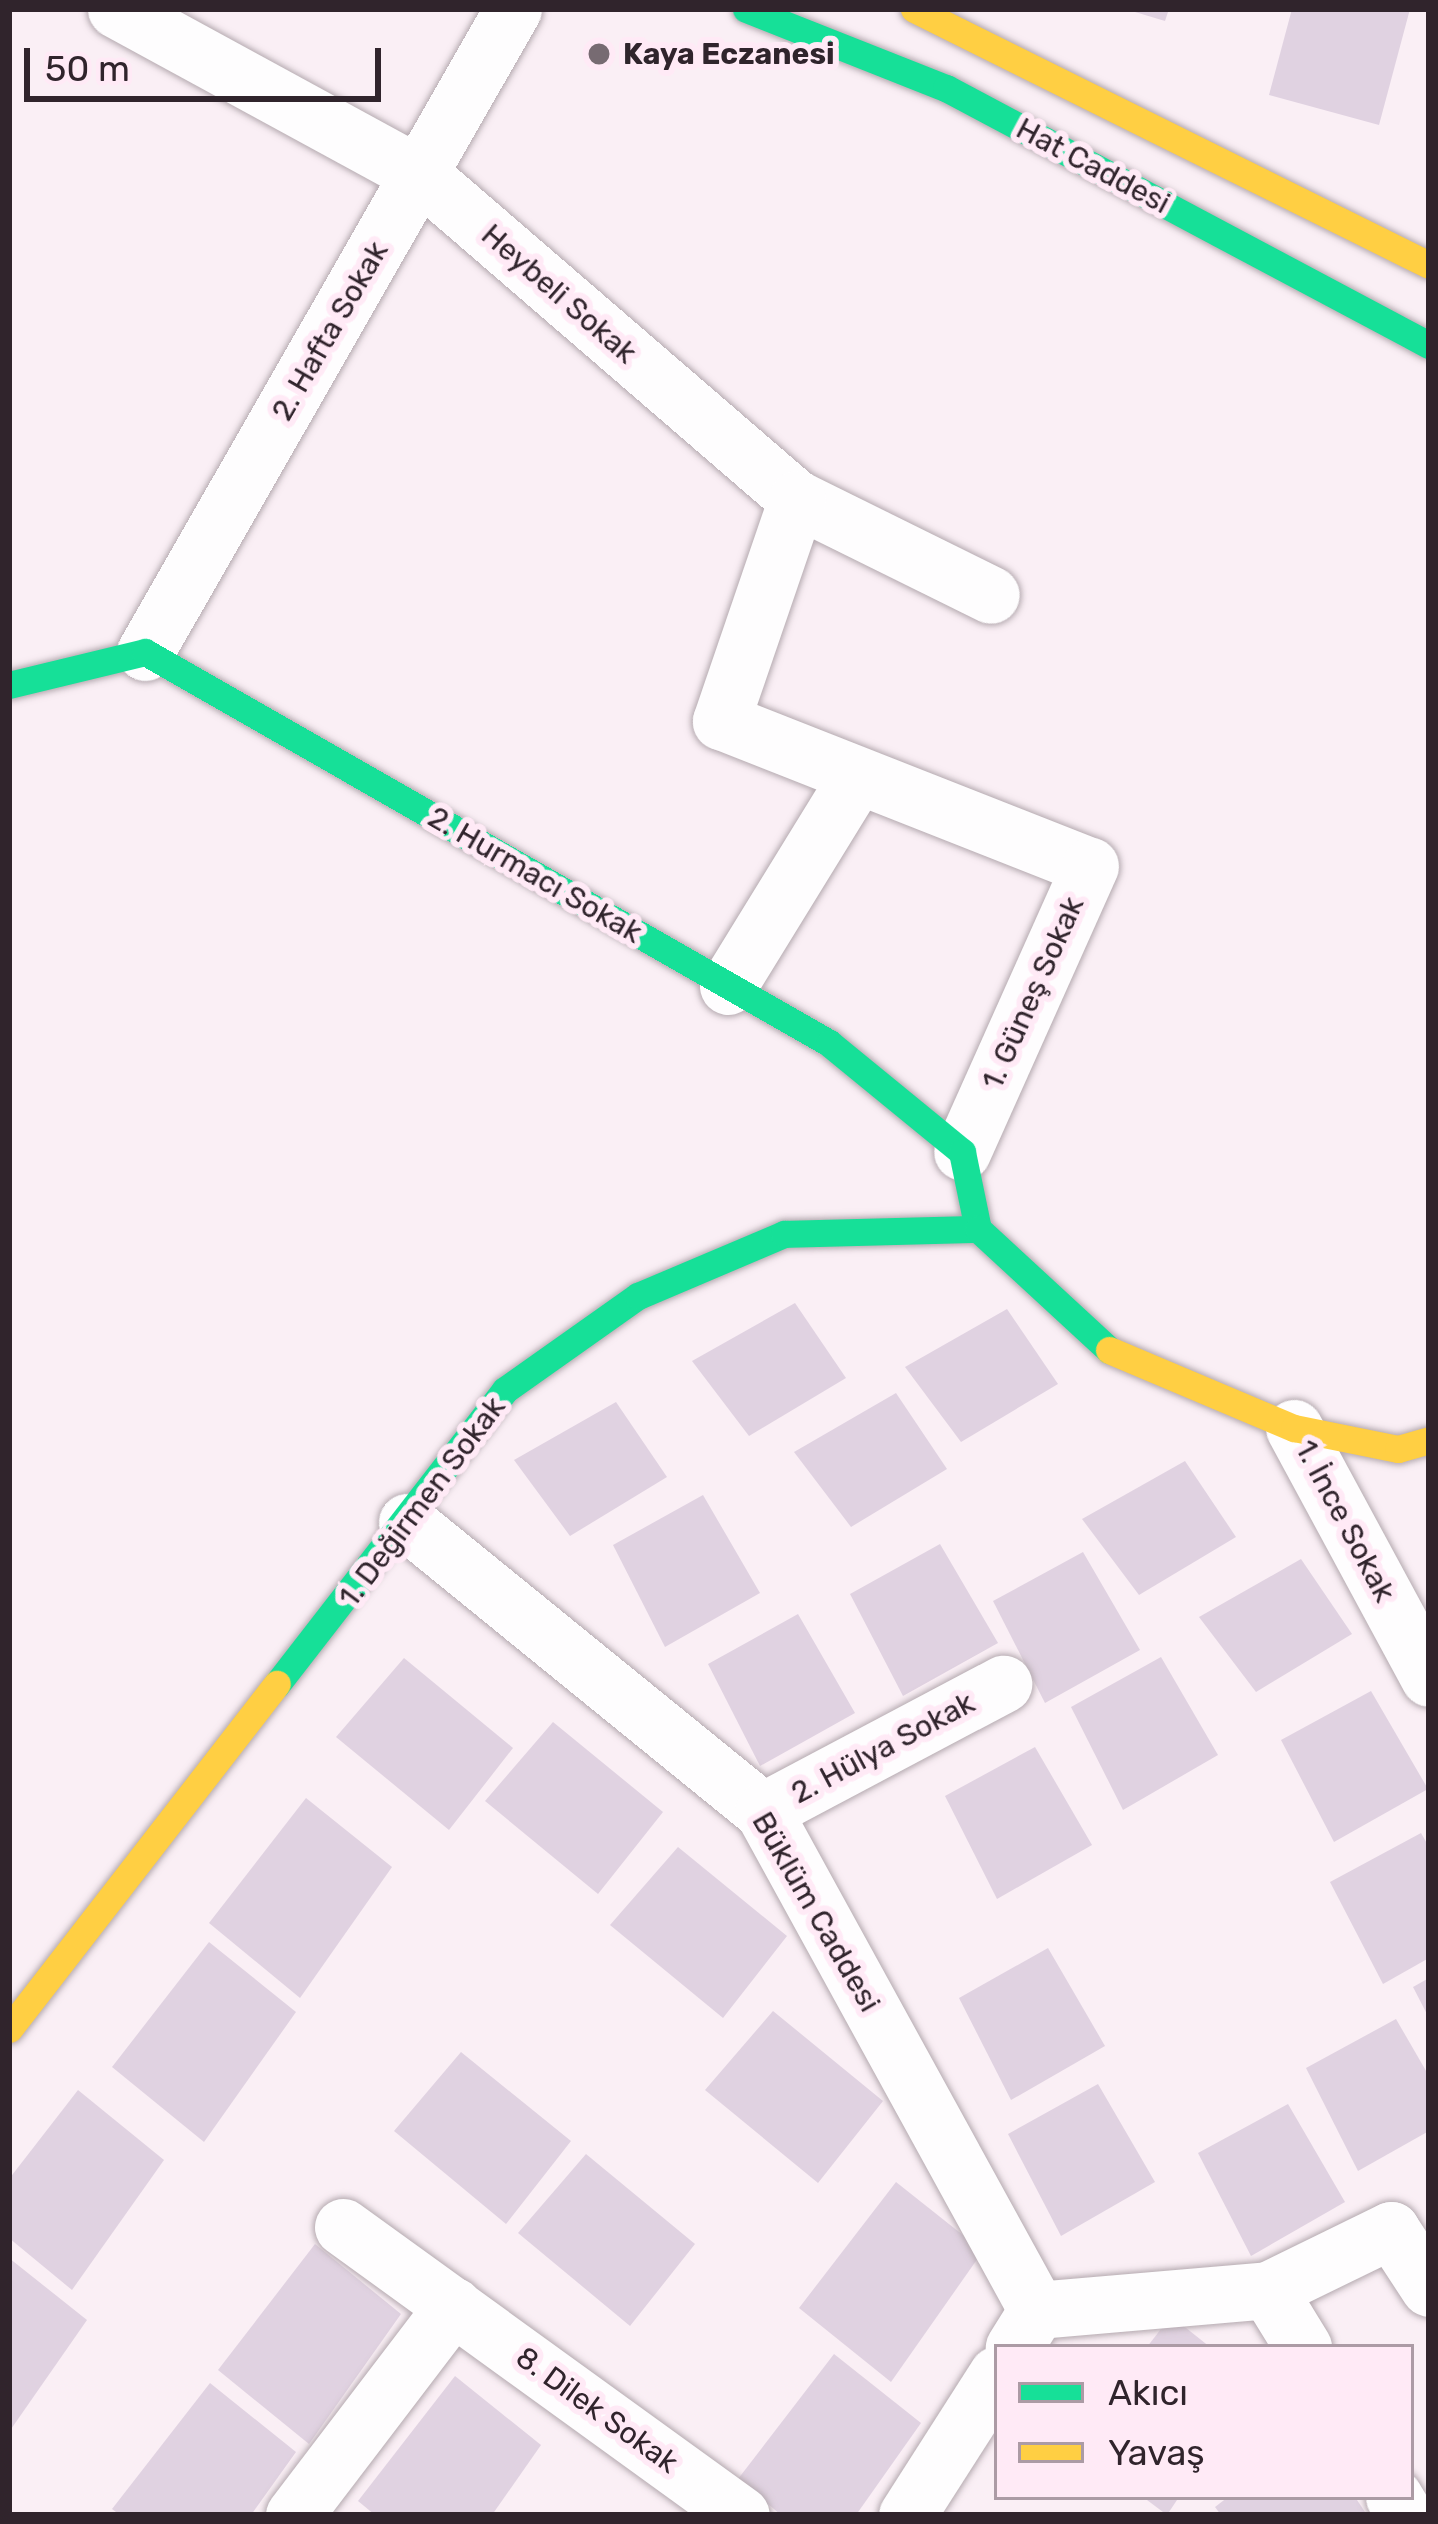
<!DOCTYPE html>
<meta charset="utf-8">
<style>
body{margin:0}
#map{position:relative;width:1438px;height:2524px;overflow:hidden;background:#faeff5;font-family:Rubik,sans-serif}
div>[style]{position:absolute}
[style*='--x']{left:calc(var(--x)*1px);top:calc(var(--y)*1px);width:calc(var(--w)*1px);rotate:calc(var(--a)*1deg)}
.building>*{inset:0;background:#e0d2e1}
.roads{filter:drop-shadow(0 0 3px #b5aab0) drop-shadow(0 0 3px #b5aab0)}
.street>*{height:57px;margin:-28.5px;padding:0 28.5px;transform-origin:28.5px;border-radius:28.5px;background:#fefdfe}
.fast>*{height:27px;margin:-13.5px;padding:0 13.5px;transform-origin:13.5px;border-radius:13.5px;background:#16e098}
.slow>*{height:27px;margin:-13.5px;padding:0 13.5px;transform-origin:13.5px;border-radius:13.5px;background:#ffcf43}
.dots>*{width:33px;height:33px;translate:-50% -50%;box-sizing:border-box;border:6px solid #ffeaf6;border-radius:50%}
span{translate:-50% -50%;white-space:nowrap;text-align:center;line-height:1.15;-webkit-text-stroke:12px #ffeaf6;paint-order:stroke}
.poi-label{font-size:30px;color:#30242c;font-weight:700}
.left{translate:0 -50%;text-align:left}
.street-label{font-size:30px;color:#30242c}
.frame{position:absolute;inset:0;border:12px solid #30242c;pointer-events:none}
.legend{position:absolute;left:994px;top:2344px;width:420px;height:156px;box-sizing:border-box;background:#ffeaf6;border:3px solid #ac9ba5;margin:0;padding:15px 21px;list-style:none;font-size:36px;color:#30242c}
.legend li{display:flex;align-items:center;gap:24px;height:60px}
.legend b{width:60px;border:3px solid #ac9ba5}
.scale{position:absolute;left:24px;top:48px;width:357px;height:54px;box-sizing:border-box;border:6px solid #30242c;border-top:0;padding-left:15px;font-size:36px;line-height:42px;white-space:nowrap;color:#30242c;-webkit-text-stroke:9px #ffeaf6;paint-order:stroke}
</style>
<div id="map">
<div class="building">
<i style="clip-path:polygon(1125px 9px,1169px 9px,1165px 21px)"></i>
<i style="clip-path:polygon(1292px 9px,1410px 9px,1379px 125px,1269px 95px)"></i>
<i style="clip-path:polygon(795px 1303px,846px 1378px,749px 1436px,692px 1361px)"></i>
<i style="clip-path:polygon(1007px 1309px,1058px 1384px,961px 1442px,905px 1367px)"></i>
<i style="clip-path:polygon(896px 1393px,947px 1469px,851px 1527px,794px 1452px)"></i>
<i style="clip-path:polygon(616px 1402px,667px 1477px,570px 1536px,514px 1460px)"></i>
<i style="clip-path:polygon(1185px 1461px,1236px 1537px,1139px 1595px,1082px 1519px)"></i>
<i style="clip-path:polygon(703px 1495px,760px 1593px,665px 1647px,613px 1545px)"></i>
<i style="clip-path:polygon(940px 1544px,998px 1643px,903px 1696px,850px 1594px)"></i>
<i style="clip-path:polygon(1083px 1552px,1140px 1650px,1045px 1703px,993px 1601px)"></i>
<i style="clip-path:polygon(1301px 1559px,1352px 1634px,1256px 1692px,1199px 1617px)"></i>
<i style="clip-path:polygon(798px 1614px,855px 1713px,760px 1766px,708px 1664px)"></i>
<i style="clip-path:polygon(1161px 1657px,1218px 1755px,1123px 1810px,1071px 1707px)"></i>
<i style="clip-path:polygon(404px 1658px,513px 1748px,449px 1830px,336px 1737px)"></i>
<i style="clip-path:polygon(1371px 1691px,1428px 1789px,1334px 1842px,1281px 1740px)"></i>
<i style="clip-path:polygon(553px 1722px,663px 1812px,598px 1894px,485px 1801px)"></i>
<i style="clip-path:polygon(1035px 1747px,1092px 1845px,997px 1899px,945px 1796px)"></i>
<i style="clip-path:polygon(306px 1798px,392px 1867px,300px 1998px,209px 1923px)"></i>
<i style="clip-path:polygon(1421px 1833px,1429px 1847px,1429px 1958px,1383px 1984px,1330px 1882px)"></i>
<i style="clip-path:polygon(678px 1847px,787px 1936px,723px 2018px,610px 1925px)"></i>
<i style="clip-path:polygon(209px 1942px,296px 2012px,204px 2142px,112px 2067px)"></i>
<i style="clip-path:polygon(1048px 1948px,1105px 2046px,1011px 2100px,959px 1998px)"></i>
<i style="clip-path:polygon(1429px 1978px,1429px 2018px,1413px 1987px)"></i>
<i style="clip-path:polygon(773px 2011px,883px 2101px,818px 2183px,705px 2090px)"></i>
<i style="clip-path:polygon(1396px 2019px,1429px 2076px,1429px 2131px,1358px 2171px,1306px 2068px)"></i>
<i style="clip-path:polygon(461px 2052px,571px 2141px,506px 2224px,394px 2131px)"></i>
<i style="clip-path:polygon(1098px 2084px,1155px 2182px,1061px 2236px,1008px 2134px)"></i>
<i style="clip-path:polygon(78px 2090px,164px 2160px,72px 2290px,9px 2238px,9px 2179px)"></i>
<i style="clip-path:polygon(1288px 2104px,1345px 2202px,1251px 2256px,1198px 2153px)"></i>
<i style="clip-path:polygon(586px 2154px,695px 2244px,630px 2326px,518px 2233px)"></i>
<i style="clip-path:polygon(896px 2182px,983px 2251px,891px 2382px,799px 2308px)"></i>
<i style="clip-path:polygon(315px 2244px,401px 2314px,309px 2444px,218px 2370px)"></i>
<i style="clip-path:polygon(9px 2258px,87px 2320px,9px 2432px)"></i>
<i style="clip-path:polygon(1171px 2316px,1210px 2347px,1147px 2347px)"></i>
<i style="clip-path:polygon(834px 2354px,921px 2423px,856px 2515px,781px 2515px,738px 2479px)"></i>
<i style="clip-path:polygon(455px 2376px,541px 2445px,492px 2515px,375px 2515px,358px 2501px)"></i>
<i style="clip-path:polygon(210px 2383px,296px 2452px,251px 2515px,120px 2515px,112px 2509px)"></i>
<i style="clip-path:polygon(1143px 2497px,1179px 2497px,1167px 2515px)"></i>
<i style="clip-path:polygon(1228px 2497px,1355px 2497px,1367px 2515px,1221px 2515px,1215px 2507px)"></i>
</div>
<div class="roads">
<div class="street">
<i style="--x:116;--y:9;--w:347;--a:28.6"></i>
<i style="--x:421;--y:175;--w:496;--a:40.8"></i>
<i style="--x:797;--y:499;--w:216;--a:26.3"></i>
<i style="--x:797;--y:499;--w:235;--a:108.9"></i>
<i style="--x:721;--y:721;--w:396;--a:21.5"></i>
<i style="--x:1090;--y:866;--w:313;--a:114.1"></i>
<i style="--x:145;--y:652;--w:741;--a:-60.22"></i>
<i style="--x:728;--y:986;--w:246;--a:-58.4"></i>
<i style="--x:1294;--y:1428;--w:284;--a:61.6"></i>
<i style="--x:407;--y:1522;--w:459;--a:39.1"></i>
<i style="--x:763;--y:1811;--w:569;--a:61.23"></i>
<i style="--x:1037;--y:2310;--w:44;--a:121.9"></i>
<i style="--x:763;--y:1811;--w:272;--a:-27.9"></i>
<i style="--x:343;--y:2227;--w:491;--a:35.9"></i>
<i style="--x:1268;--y:2290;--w:67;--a:58.4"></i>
<i style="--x:1037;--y:2310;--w:232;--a:-4.9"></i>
<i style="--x:1268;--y:2290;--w:137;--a:-26"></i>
<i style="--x:1391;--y:2230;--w:69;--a:56.8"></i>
<i style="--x:1394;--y:2497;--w:21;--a:59"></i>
<i style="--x:294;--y:2515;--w:263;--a:-52.7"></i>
<i style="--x:907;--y:2515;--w:167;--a:-57.4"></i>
</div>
<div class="fast">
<i style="--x:746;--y:9;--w:215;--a:21.6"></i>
<i style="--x:946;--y:88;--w:547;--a:28.02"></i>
<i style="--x:9;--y:685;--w:140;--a:-13.6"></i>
<i style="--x:145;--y:652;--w:788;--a:29.75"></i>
<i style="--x:829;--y:1043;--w:172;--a:39.3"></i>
<i style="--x:962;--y:1152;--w:79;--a:78.3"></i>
<i style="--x:277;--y:1684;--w:372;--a:-52.2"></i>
<i style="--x:505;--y:1390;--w:163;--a:-35.3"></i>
<i style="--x:638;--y:1296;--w:159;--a:-23"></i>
<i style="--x:784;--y:1234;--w:194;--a:-1.5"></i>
<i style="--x:978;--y:1229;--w:178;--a:42.7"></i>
</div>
<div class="slow">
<i style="--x:914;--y:9;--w:575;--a:26.43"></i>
<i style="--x:1109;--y:1350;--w:201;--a:22.9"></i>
<i style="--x:1294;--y:1428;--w:106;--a:11.4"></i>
<i style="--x:1398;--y:1449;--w:32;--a:-16"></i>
<i style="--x:9;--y:2029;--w:437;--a:-52.2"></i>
</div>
</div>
<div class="dots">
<i style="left:599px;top:54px;background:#776b72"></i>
</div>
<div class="poi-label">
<span class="left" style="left:623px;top:54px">Kaya Eczanesi</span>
</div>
<div class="street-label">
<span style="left:1093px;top:166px;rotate:28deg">Hat Caddesi</span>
<span style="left:559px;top:294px;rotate:41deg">Heybeli Sokak</span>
<span style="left:330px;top:331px;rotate:-60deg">2. Hafta Sokak</span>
<span style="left:535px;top:875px;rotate:30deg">2. Hurmacı Sokak</span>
<span style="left:1033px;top:993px;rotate:-66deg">1. Güneş Sokak</span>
<span style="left:422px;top:1502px;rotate:-53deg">1. Değirmen Sokak</span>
<span style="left:1345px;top:1521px;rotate:62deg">1. İnce Sokak</span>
<span style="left:883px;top:1748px;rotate:-28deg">2. Hülya Sokak</span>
<span style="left:816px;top:1912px;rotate:60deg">Büklüm Caddesi</span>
<span style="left:597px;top:2410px;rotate:36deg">8. Dilek Sokak</span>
</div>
<div class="frame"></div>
<ul class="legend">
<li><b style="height:15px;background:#16e098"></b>Akıcı</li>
<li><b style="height:15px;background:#ffcf43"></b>Yavaş</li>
</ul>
<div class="scale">50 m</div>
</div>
